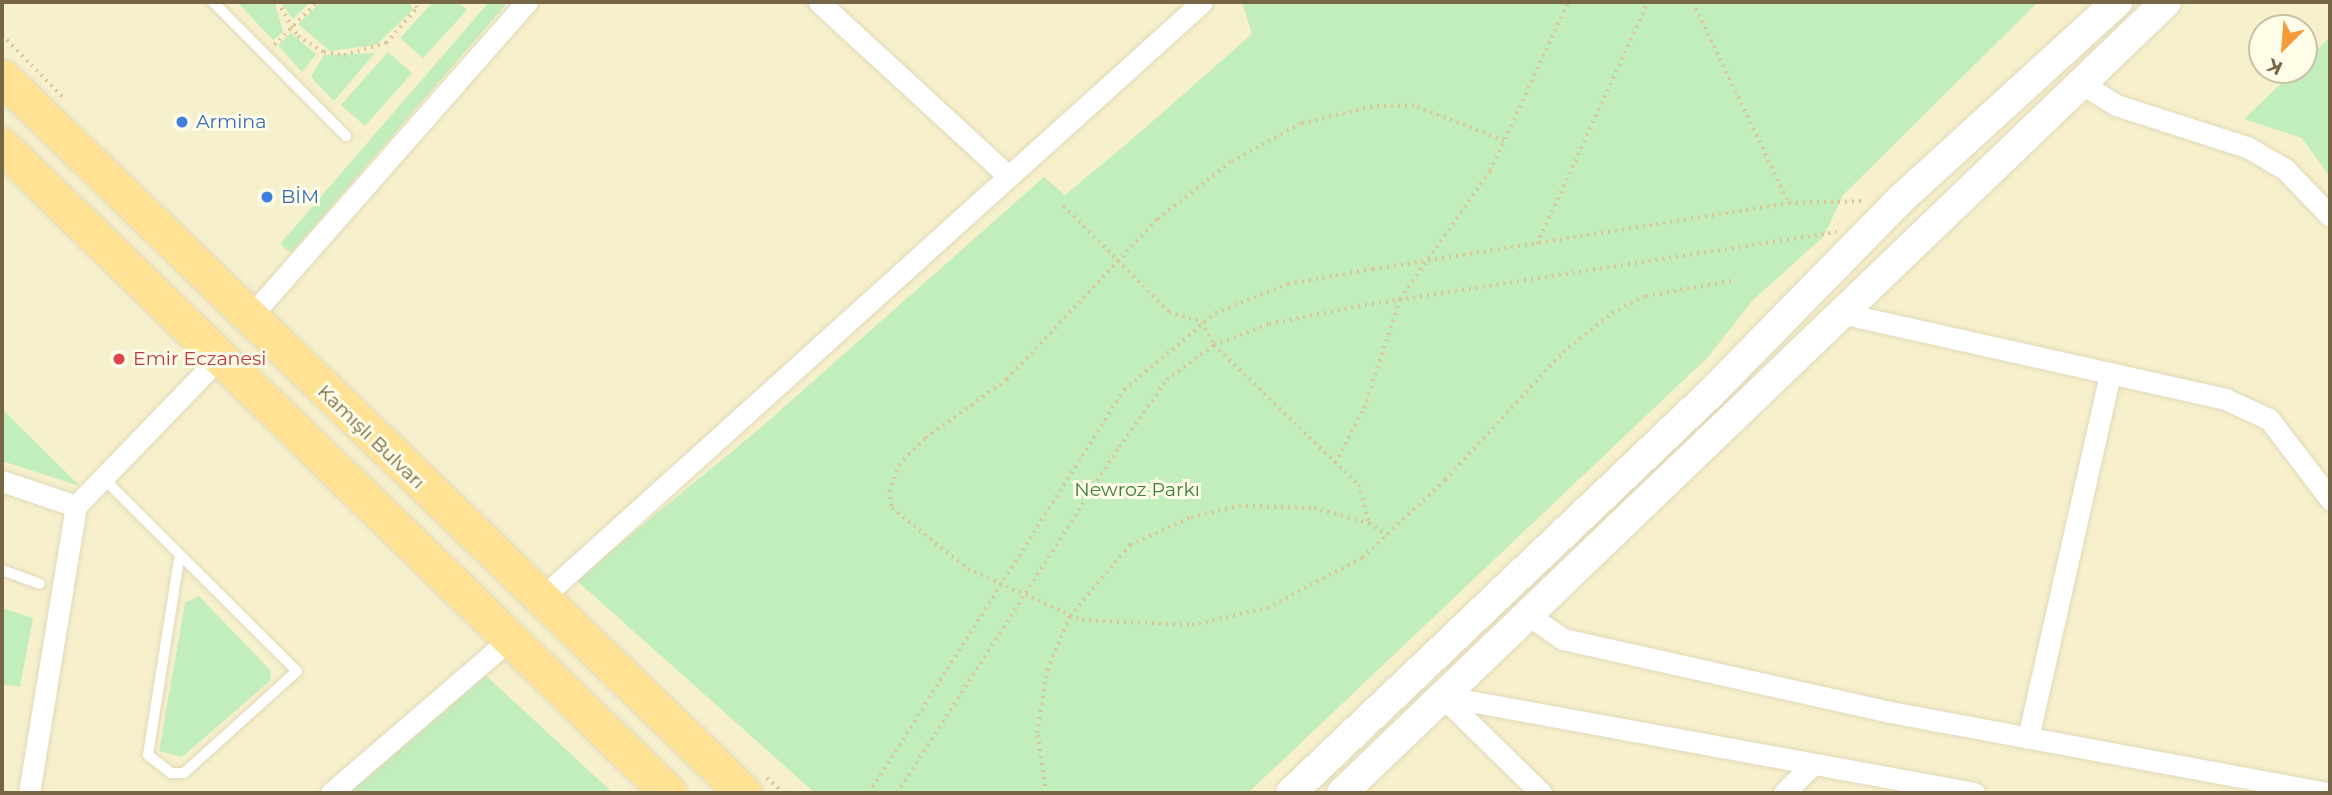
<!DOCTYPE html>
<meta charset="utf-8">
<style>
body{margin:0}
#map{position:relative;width:2332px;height:795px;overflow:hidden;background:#fefbdf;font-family:Montserrat,sans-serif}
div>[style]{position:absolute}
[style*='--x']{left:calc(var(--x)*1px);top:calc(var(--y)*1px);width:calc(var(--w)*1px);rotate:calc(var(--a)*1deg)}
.residential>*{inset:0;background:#f7f0cd}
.green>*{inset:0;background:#c2edbd}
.path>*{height:3.5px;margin-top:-1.75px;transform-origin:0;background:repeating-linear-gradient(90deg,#dbc698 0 2px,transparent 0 7px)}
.roads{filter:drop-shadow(0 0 2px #e1d8b8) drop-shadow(0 0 2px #e1d8b8)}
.service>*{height:10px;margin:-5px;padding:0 5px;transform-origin:5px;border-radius:5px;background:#fff}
.minor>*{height:21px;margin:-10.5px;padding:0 10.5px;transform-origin:10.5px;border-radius:10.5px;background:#fff}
.secondary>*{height:30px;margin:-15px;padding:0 15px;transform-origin:15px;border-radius:15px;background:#fff}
.trunk>*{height:35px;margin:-17.5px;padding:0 17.5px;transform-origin:17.5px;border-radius:17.5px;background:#ffe293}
.dots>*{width:19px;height:19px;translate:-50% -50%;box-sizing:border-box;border:4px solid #fffde8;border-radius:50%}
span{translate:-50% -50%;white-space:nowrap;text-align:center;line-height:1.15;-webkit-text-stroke:6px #fffde8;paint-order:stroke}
.shop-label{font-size:19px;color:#366cbe}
.left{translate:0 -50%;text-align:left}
.health-label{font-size:19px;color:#be3a42}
.street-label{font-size:19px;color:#776645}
.park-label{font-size:19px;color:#3b7f3b}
.frame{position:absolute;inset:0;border:4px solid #776645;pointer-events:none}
.north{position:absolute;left:2248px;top:14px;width:70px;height:70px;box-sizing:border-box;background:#fffde8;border:2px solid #c9c1a7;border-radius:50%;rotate:205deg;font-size:19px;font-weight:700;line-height:28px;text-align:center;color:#776645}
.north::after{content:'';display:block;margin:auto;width:24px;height:32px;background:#f59a38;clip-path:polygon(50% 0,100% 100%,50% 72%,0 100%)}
</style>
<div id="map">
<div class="residential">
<i style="clip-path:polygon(evenodd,2px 2px,2330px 2px,2330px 793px,2px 793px,2px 2px,2262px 28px,2304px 28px,2304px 70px,2262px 70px,2262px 28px)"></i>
</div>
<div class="green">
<i style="clip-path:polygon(237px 2px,275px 2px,283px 32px,273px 40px)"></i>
<i style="clip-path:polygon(280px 2px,310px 2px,293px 19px)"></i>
<i style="clip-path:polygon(321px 2px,409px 2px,413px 10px,376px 45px,330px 51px,298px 24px)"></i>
<i style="clip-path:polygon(433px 2px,458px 2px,467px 10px,423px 58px,400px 38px)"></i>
<i style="clip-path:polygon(489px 2px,508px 2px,291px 253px,280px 244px)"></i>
<i style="clip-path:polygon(1242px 2px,2038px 2px,1843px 195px,1824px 236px,1753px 300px,1708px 357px,1248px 793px,815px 793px,576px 580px,758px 430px,1044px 177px,1065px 195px,1137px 135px,1252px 34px)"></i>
<i style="clip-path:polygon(291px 33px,316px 54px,302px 72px,278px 45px)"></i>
<i style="clip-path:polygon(2330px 37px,2330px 177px,2302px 138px,2244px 119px,2295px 70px,2304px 70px,2304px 62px)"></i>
<i style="clip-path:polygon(388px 52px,412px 73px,365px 126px,341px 105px)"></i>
<i style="clip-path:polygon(375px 53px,334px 101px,311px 77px,324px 55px)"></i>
<i style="clip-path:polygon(2px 409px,80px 486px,2px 461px)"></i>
<i style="clip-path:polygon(199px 596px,270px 670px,271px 680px,182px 757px,159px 751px,185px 603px)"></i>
<i style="clip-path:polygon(2px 608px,33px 618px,20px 687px,2px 684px)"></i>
<i style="clip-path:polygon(483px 673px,613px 793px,349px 793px)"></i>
</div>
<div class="path">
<i style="--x:278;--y:2;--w:39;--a:60"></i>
<i style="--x:298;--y:36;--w:31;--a:32"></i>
<i style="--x:324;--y:52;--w:20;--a:9"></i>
<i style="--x:344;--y:55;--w:44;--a:-15.9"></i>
<i style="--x:386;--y:43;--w:47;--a:-48.5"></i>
<i style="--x:417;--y:8;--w:7;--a:-124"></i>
<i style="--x:1693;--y:2;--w:223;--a:64.5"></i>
<i style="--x:2;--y:35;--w:90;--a:45.5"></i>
<i style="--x:274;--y:45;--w:61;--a:-45"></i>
<i style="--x:1504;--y:141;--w:97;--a:-158.7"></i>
<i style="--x:1414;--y:106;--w:42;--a:178.6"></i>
<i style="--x:1372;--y:107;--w:73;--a:166.5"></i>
<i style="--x:1301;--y:124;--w:80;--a:151.5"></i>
<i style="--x:1231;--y:162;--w:94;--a:141.9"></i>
<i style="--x:1157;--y:220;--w:219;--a:133.2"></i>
<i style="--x:1007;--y:380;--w:101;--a:144.3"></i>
<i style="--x:925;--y:439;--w:35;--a:135"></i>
<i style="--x:900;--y:464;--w:28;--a:111"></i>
<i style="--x:890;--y:490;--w:18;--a:84"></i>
<i style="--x:892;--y:508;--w:97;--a:38.8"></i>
<i style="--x:968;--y:569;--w:125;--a:24.1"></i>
<i style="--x:1082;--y:620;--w:110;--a:2.6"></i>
<i style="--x:1192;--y:625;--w:77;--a:-12.8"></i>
<i style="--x:1267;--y:608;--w:107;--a:-27.8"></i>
<i style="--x:1362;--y:558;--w:114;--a:-43.2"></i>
<i style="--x:1445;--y:480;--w:174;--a:-47.3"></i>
<i style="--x:1563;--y:352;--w:63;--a:-38.5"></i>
<i style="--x:1612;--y:313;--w:38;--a:-27"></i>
<i style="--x:1646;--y:296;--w:86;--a:-10"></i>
<i style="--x:1064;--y:206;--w:149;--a:45.3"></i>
<i style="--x:1169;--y:312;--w:34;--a:17"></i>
<i style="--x:1202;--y:322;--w:26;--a:62"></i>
<i style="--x:1214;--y:345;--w:202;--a:44"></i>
<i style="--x:1359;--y:485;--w:39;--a:75"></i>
<i style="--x:1369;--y:523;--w:22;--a:34"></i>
<i style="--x:1537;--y:244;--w:266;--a:-65.4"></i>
<i style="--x:1335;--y:463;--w:62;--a:-62.2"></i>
<i style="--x:1364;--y:408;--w:115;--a:-71.7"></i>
<i style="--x:1400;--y:299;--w:156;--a:-54.9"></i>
<i style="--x:1490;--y:171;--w:186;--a:-65.2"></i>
<i style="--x:767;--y:778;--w:23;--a:41"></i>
<i style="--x:869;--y:793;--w:477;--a:-57.7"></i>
<i style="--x:1124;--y:390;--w:119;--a:-40.2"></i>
<i style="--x:1215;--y:313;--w:79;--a:-21.7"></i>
<i style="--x:1288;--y:284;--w:86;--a:-10"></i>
<i style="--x:1373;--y:269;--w:421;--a:-9"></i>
<i style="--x:1789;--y:203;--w:77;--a:-1.5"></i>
<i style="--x:897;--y:793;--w:411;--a:-57.3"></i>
<i style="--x:1119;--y:447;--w:82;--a:-54.4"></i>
<i style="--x:1167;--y:380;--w:59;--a:-36.7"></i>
<i style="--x:1214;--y:345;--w:59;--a:-20.9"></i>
<i style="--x:1269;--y:324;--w:91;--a:-11.4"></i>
<i style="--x:1358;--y:306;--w:484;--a:-8.8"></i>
<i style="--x:1046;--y:793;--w:61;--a:-98.5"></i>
<i style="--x:1037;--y:733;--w:64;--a:-81"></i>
<i style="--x:1047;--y:670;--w:59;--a:-66.9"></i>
<i style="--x:1070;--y:616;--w:93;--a:-49.8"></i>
<i style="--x:1130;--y:545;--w:67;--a:-24.7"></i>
<i style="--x:1191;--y:517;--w:49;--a:-12.9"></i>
<i style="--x:1239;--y:506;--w:75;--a:1.5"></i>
<i style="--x:1314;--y:508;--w:57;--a:15.3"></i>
</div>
<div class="roads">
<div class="service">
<i style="--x:213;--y:2;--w:189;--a:45.2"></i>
<i style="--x:105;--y:480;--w:271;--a:44.9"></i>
<i style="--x:297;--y:671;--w:152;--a:137.9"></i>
<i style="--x:184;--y:773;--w:13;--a:180"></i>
<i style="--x:171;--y:773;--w:29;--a:-142"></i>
<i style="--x:148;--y:755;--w:197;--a:-81"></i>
<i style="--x:2;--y:570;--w:40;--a:20.2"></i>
</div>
<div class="minor">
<i style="--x:819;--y:2;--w:258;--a:42.6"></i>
<i style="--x:2081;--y:83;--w:41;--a:32.2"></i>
<i style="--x:2116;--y:105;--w:138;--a:17.8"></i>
<i style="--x:2247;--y:147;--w:44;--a:30.1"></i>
<i style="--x:2285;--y:169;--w:65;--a:46.2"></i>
<i style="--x:1841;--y:313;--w:394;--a:12.6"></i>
<i style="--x:2225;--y:399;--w:48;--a:24.4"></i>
<i style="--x:2269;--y:419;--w:101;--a:52.7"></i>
<i style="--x:249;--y:318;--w:421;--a:-48.7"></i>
<i style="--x:2;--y:481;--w:78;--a:18.7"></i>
<i style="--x:538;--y:601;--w:894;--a:-42.05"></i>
<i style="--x:1527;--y:614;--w:44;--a:34.8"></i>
<i style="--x:1563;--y:639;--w:335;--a:12.6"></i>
<i style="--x:1890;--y:712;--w:446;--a:10.5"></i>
<i style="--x:1442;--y:696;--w:541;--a:10.33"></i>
<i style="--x:1442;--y:696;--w:139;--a:44.4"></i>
<i style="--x:2028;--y:738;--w:372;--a:-77.3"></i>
<i style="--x:29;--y:793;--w:291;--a:-80.7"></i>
<i style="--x:76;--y:506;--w:207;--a:-46"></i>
<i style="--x:331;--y:793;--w:236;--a:-40.7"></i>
<i style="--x:1784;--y:793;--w:41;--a:-45"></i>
</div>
<div class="secondary">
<i style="--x:1291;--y:793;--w:579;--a:-43.6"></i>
<i style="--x:1710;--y:394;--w:272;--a:-45.6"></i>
<i style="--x:1900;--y:200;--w:294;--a:-42.4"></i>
<i style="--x:1342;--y:793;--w:1142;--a:-43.83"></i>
</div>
<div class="trunk">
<i style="--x:2;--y:77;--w:1031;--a:43.98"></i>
<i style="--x:2;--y:146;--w:929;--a:44.13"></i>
</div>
</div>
<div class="dots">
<i style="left:182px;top:122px;background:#3f7fe0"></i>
<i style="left:267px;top:197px;background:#3f7fe0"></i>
<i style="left:119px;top:359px;background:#e0444e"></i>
</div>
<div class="shop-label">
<span class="left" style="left:196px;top:122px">Armina</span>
<span class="left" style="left:281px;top:197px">BİM</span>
</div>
<div class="health-label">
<span class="left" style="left:133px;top:359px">Emir Eczanesi</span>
</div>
<div class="street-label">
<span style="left:371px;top:437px;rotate:44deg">Kamışlı Bulvarı</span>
</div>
<div class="park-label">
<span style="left:1137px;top:490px">Newroz Parkı</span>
</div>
<div class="frame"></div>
<div class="north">K</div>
</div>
